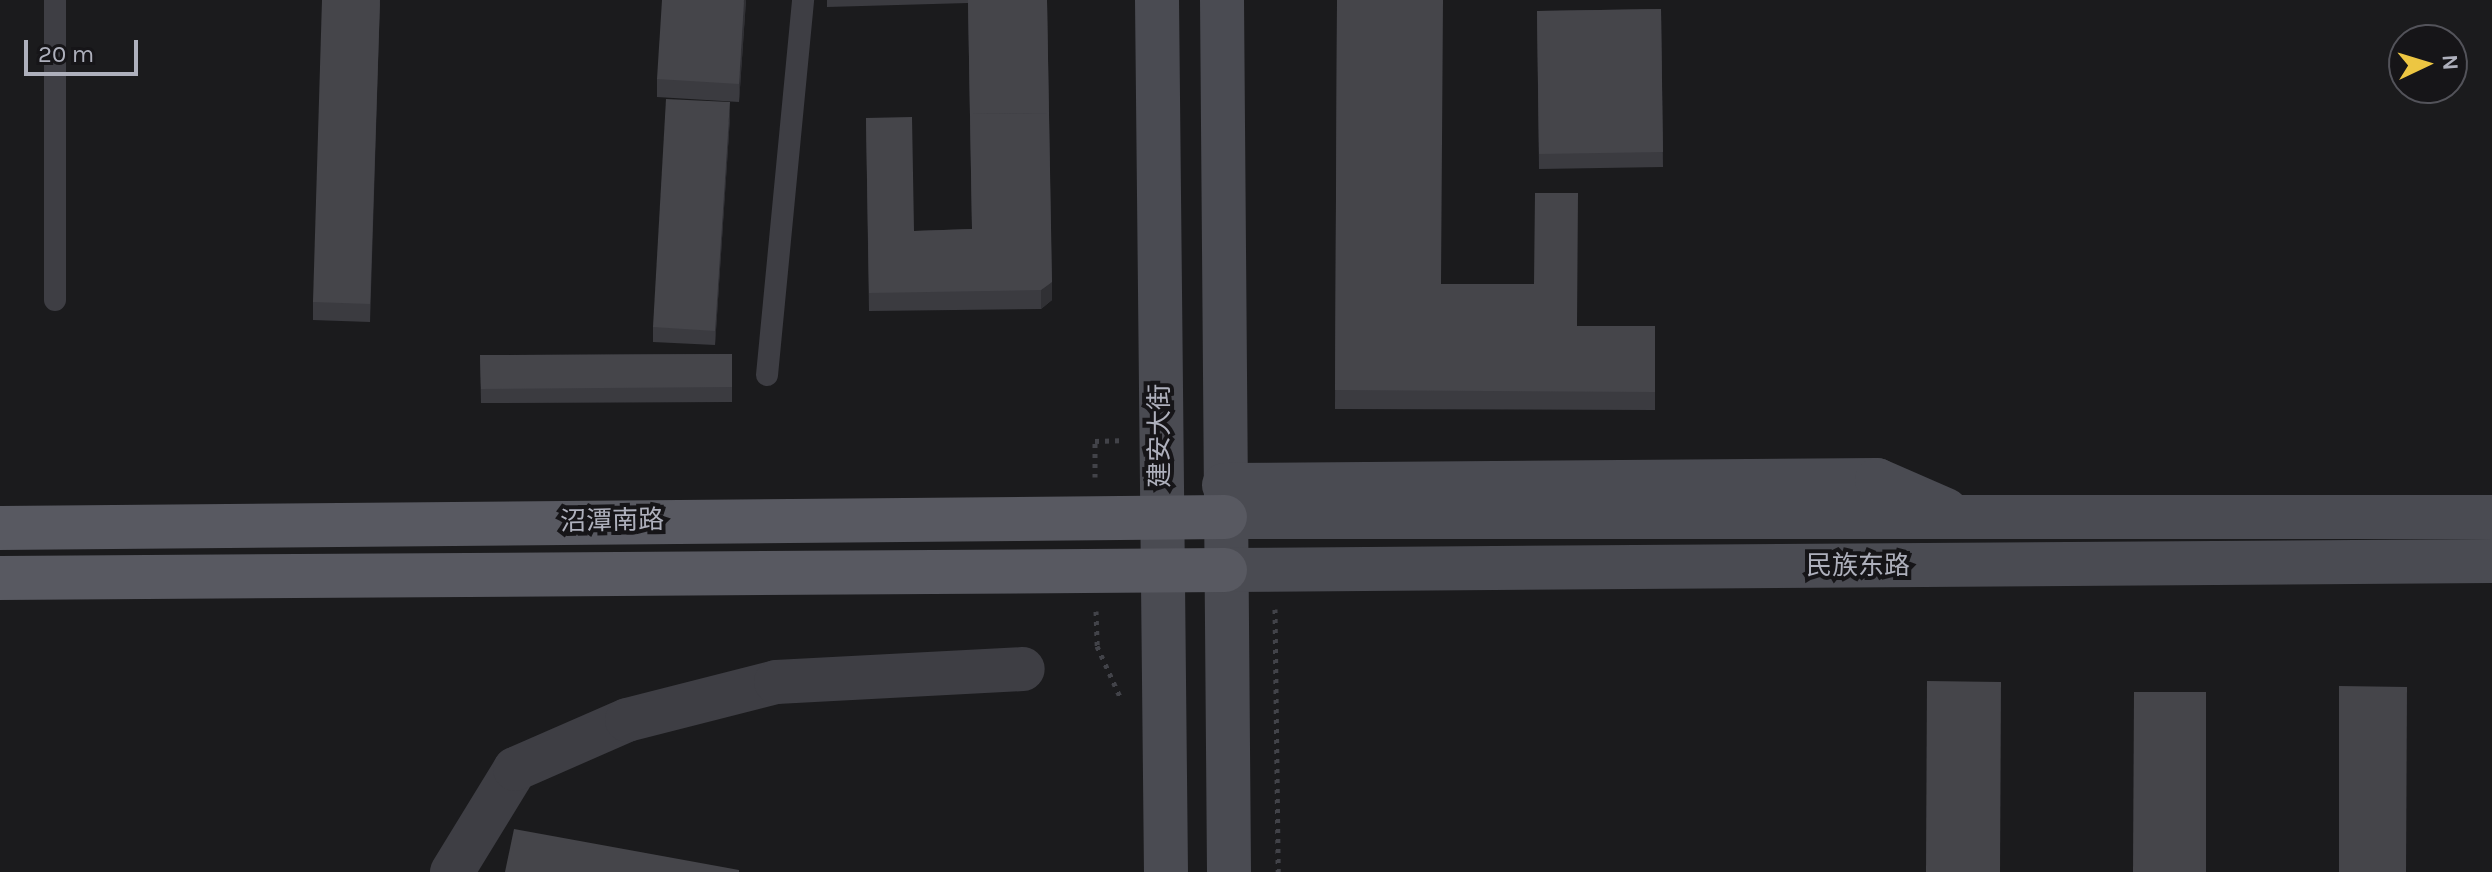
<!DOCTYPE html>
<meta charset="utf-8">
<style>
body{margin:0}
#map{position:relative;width:2492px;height:872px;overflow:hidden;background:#1b1b1d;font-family:Karla,"Noto Sans SC",sans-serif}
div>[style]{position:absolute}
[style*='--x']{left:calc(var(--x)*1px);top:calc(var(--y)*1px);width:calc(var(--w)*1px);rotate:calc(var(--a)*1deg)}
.path>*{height:5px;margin-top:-2.5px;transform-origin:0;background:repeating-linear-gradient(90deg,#424349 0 4px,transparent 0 10px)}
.service>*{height:22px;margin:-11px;padding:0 11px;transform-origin:11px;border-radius:11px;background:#3e3e44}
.minor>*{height:44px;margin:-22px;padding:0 22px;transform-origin:22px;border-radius:22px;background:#3e3e44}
.secondary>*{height:44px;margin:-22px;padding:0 22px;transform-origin:22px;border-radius:22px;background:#4a4b52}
.primary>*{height:44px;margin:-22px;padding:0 22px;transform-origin:22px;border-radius:22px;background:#585961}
.wall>*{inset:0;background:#3b3b40}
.shaded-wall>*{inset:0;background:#303034}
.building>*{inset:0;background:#45454a}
span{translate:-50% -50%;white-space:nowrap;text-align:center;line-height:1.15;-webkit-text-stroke:8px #161518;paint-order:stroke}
.street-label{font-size:26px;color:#aeb0bc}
.north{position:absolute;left:2388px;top:24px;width:80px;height:80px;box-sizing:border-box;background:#161518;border:2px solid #53535a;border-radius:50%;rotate:86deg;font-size:22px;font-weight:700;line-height:32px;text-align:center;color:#aeb0bc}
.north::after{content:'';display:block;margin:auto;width:28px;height:36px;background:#edc642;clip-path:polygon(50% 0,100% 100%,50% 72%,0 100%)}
.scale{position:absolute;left:24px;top:40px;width:114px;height:36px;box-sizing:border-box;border:4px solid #aeb0bc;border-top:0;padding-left:10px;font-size:24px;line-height:28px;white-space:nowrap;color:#aeb0bc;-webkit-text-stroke:6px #161518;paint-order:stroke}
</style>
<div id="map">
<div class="path">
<i style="--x:1095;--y:477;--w:36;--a:-90"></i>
<i style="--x:1095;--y:441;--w:25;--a:-2"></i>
<i style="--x:1275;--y:609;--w:263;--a:89.3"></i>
<i style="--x:1096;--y:611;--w:35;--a:88"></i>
<i style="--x:1097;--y:646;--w:58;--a:65.6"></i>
</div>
<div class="service">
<i style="--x:55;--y:300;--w:300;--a:-90"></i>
<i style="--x:767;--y:375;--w:377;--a:-84.5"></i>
</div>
<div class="minor">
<i style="--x:452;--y:872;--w:121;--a:-58.5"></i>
<i style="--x:515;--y:769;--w:122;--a:-23.6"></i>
<i style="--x:627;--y:720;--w:154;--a:-14.3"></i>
<i style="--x:776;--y:682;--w:247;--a:-3"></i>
</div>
<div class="secondary">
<i style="--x:1157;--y:0;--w:872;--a:89.41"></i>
<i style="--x:1222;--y:0;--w:872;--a:89.54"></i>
<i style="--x:1224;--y:485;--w:653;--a:-0.44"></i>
<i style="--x:1877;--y:480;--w:75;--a:23.5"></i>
<i style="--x:1225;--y:517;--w:1267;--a:0"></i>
<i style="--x:1225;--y:570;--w:1267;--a:-0.41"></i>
</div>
<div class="primary">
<i style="--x:0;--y:528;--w:1225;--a:-0.51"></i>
<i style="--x:0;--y:578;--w:1225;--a:-0.37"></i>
</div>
<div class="wall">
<i style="clip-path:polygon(380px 0,370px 322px,313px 320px,313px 302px)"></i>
<i style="clip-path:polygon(746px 0,739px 102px,657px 97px,657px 79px)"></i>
<i style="clip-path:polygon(827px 0,1047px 0,1052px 300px,1041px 309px,869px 311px,866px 118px,914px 231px,972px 229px,968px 3px,827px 7px)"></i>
<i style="clip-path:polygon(1337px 0,1441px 284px,1577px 326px,1655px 326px,1655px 410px,1335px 409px)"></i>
<i style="clip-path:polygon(1661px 9px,1663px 167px,1539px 169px,1537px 11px)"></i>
<i style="clip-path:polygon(730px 117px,715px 345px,653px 342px,653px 327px)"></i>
<i style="clip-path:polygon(732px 354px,732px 402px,481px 403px,480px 355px)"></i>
</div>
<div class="shaded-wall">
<i style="clip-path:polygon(744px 0,746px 0,739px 102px,739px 84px)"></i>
<i style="clip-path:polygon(730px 102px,730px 117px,715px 345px,715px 331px)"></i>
<i style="clip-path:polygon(1052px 282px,1052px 300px,1041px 309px,1041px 290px)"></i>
</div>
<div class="building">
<i style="clip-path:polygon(322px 0,380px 0,370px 304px,313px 302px)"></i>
<i style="clip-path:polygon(662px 0,744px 0,739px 84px,657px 79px)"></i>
<i style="clip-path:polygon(968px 0,1047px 0,1049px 113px,970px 114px,970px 117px)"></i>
<i style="clip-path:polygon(1337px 0,1443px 0,1441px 284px,1534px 284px,1535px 193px,1578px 193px,1577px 326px,1655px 326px,1655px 392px,1335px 390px)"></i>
<i style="clip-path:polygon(1661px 9px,1663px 152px,1539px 154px,1537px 11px)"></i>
<i style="clip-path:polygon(666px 99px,730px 102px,715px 331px,653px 327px)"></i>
<i style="clip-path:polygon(1049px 113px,1052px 282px,1041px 290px,869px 293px,866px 118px,912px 117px,914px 231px,972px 229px,970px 114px)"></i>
<i style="clip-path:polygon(732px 354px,732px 387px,481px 389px,480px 355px)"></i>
<i style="clip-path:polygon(1927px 681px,2001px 682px,2000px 872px,1926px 872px)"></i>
<i style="clip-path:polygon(2339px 686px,2407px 687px,2406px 872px,2339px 872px)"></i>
<i style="clip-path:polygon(2134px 692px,2206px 692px,2206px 872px,2133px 872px)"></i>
<i style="clip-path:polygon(514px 829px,739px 870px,739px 872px,505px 872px)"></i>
</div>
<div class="street-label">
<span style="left:1160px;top:436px;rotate:-90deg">建安大街</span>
<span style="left:612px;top:521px;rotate:-1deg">沼潭南路</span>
<span style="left:1858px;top:566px">民族东路</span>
</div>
<div class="north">N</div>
<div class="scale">20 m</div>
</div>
